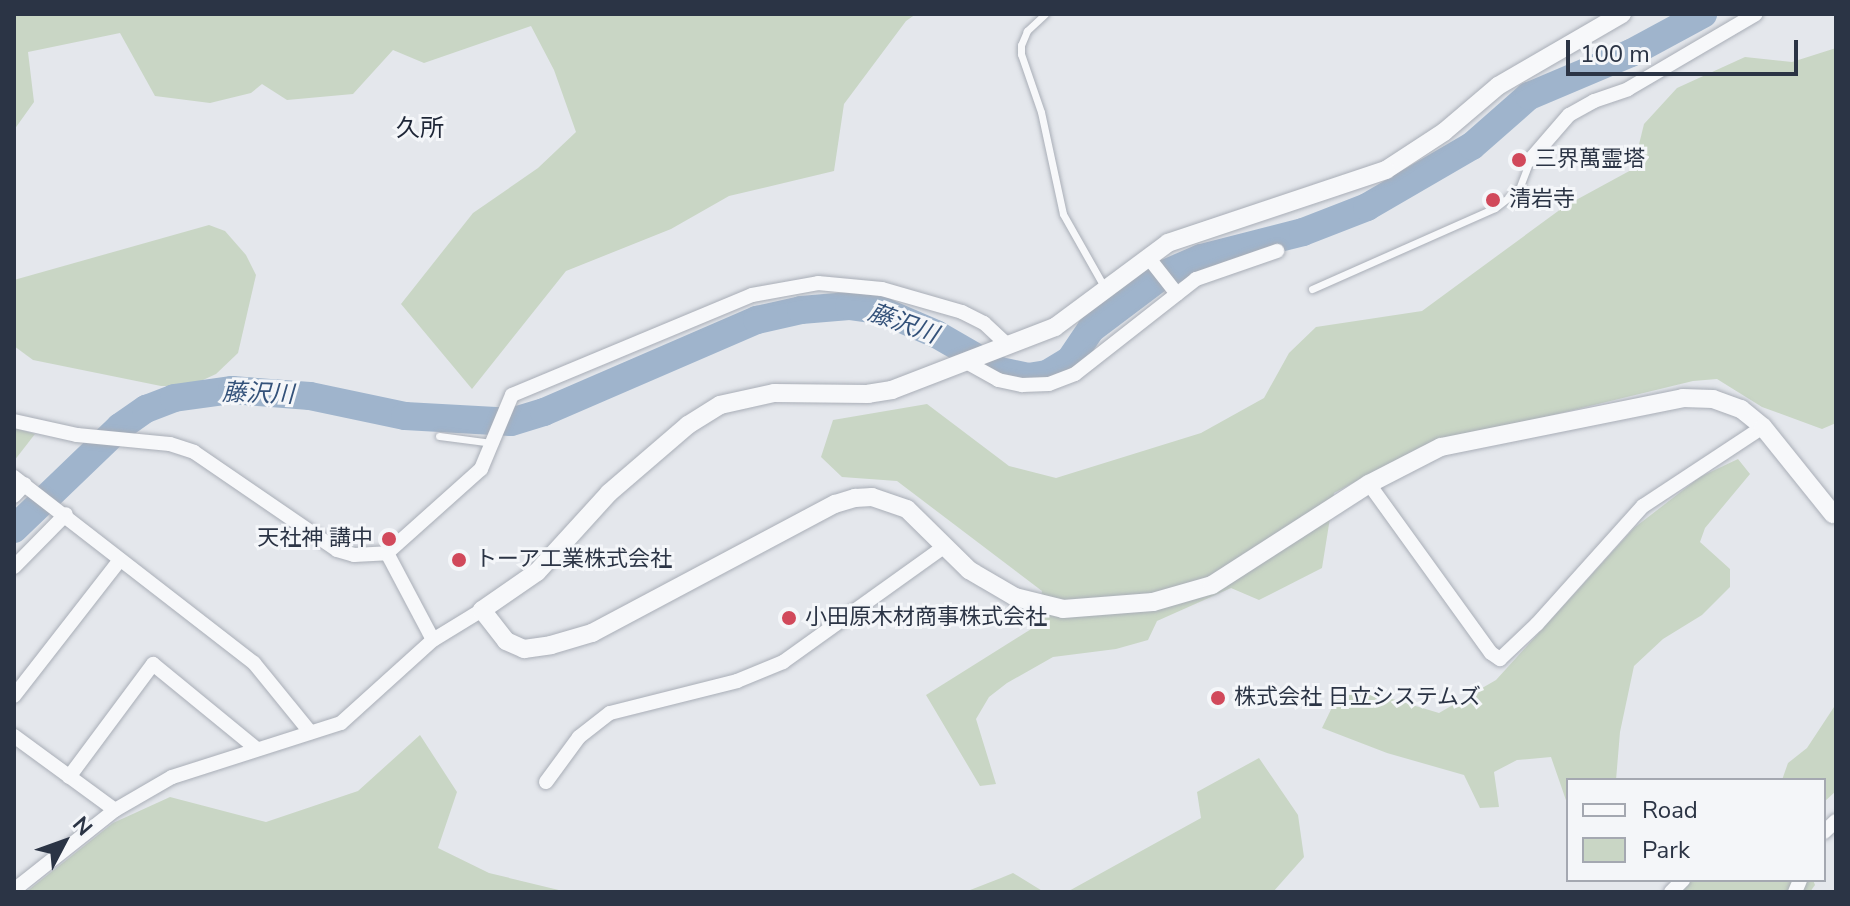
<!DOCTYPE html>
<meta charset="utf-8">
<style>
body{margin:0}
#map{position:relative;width:1850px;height:906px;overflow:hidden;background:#e4e7ec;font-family:"Nunito Sans","Noto Sans JP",sans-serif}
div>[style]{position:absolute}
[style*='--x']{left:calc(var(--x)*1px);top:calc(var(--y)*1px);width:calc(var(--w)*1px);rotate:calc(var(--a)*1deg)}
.green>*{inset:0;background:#c9d6c5}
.river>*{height:28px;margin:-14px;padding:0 14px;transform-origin:14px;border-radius:14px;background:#9fb4cc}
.roads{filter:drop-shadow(0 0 2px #a9aeb7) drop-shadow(0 0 2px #a9aeb7)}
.service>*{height:7px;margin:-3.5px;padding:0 3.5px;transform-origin:3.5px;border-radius:3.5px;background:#f7f8fa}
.minor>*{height:14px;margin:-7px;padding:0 7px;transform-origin:7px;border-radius:7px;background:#f7f8fa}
.tertiary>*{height:18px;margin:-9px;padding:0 9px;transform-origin:9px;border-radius:9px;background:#f7f8fa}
.dots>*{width:22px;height:22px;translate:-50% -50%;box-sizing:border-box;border:4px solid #f4f6f9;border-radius:50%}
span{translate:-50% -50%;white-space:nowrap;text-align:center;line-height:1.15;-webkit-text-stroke:6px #f4f6f9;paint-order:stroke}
.poi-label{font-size:22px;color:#2b3445}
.left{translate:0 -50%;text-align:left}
.right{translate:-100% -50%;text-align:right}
.neighbourhood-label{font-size:24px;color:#1d2536}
.water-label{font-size:24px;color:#34527a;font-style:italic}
.frame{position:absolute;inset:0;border:16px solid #2b3445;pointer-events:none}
.legend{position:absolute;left:1566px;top:778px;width:260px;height:104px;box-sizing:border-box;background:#f4f6f9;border:2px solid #a4a8b1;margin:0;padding:10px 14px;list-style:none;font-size:24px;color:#2b3445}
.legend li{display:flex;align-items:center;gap:16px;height:40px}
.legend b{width:40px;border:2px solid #a4a8b1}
.north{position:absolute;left:24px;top:802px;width:80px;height:80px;-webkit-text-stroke:6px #f4f6f9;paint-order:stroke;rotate:49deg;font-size:22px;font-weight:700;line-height:32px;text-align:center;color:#2b3445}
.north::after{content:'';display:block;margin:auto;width:28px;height:36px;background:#2b3445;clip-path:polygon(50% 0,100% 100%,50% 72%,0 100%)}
.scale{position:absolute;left:1566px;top:40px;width:232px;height:36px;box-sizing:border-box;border:4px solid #2b3445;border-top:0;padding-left:10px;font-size:24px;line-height:28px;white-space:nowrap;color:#2b3445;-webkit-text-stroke:6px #f4f6f9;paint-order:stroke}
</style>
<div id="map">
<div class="green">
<i style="clip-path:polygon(14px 14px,916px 14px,906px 21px,844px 104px,834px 171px,729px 196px,671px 229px,566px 271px,472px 389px,401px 304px,473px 213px,538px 168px,576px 132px,554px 70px,531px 26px,424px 63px,393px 50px,353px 94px,287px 100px,262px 84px,251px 93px,210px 103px,155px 96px,120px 33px,28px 52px,34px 102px,14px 130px)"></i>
<i style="clip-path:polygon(1836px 48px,1836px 423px,1822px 429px,1762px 407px,1717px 379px,1693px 381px,1421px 447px,1334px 493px,1322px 568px,1259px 600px,1231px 588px,1157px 621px,1148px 640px,1116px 649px,1053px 657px,1007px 683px,989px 697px,976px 719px,996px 784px,980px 786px,926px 695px,1036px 626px,1042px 591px,897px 481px,842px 477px,821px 457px,833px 420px,927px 404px,1009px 466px,1056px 478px,1201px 433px,1264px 398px,1289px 353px,1316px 327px,1422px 311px,1565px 206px,1633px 169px,1644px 124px,1677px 88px,1745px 57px,1792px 62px)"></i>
<i style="clip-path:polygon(209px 225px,225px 231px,246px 255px,256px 275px,238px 353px,216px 374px,190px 386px,161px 386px,33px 360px,14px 346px,14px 280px)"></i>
<i style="clip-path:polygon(14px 428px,35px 434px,14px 461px)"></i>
<i style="clip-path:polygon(1738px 459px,1750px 474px,1705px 528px,1700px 542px,1730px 569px,1730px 587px,1702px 615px,1663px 639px,1634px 666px,1620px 732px,1616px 780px,1568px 780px,1568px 806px,1551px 757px,1517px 760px,1494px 772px,1499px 807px,1480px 808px,1464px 775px,1387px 753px,1322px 728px,1339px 693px,1356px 688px,1439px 713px,1496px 680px,1634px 528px,1700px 477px)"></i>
<i style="clip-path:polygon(1836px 704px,1836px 791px,1824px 802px,1824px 780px,1782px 780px,1788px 763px,1807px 748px)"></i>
<i style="clip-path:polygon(420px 735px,457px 792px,438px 848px,489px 873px,567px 892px,26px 892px,113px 823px,170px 797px,266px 822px,358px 791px)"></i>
<i style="clip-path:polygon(1259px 758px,1298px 815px,1304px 857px,1273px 892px,1067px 892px,1201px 818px,1197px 792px)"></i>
<i style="clip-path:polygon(1013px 873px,1044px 892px,965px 892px,1001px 878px)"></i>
<i style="clip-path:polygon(1680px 880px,1813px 880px,1815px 885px,1810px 892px,1677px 892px)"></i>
</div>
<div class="river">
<i style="--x:14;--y:529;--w:147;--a:-43.9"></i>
<i style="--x:120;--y:427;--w:32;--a:-35"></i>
<i style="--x:146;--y:409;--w:30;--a:-21"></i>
<i style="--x:174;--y:398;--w:59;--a:-7.9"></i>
<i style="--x:232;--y:390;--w:78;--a:4.4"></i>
<i style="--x:310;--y:396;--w:97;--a:11.9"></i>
<i style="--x:405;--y:416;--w:106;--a:3.2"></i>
<i style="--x:511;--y:422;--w:34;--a:-17"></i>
<i style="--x:544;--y:412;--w:232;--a:-23.4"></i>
<i style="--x:757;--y:320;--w:45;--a:-12.8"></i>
<i style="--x:801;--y:310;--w:48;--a:-4.8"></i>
<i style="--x:849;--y:306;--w:34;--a:8"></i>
<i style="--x:883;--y:311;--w:58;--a:23.5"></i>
<i style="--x:936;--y:334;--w:74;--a:30"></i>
<i style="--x:1000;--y:371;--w:29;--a:12"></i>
<i style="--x:1028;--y:377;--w:19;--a:-9"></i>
<i style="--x:1047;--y:374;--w:27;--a:-31"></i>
<i style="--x:1070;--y:360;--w:37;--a:-56"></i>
<i style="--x:1091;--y:329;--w:91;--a:-37"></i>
<i style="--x:1164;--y:274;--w:40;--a:-23.4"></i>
<i style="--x:1201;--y:258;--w:105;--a:-14.3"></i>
<i style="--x:1303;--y:232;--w:69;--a:-21.3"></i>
<i style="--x:1367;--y:207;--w:121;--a:-30.2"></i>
<i style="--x:1472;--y:146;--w:76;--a:-41.3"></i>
<i style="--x:1529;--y:96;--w:111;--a:-22.9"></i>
<i style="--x:1631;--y:53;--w:82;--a:-28.4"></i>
</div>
<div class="roads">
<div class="service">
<i style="--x:1045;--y:14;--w:25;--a:137"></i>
<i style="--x:1027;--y:31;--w:15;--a:113"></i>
<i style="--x:1021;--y:45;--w:9;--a:90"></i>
<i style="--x:1021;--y:54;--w:61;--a:71"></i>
<i style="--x:1041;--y:112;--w:104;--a:77.8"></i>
<i style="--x:1063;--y:214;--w:87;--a:60.5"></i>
<i style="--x:1312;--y:289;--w:200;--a:-23.9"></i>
<i style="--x:1495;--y:208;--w:31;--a:-38"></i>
<i style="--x:1519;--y:189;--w:31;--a:-69"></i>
<i style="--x:439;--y:436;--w:53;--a:7.5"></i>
</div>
<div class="minor">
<i style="--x:1530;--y:160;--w:60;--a:-49.1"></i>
<i style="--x:1569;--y:115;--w:29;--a:-29"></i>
<i style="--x:1594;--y:101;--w:36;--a:-19"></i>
<i style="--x:1628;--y:89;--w:148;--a:-30.4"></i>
<i style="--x:1148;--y:257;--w:47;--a:51.9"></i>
<i style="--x:966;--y:362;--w:37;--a:29"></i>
<i style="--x:998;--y:380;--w:25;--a:12"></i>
<i style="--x:1022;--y:385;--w:27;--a:-2"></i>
<i style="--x:1049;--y:384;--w:28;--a:-21"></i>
<i style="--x:1075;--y:374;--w:154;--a:-38.1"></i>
<i style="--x:1196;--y:279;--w:86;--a:-19.1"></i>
<i style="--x:14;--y:421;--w:65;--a:12.5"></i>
<i style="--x:77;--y:435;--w:93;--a:5.5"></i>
<i style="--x:170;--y:444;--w:25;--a:18"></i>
<i style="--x:194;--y:452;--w:173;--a:34.4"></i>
<i style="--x:337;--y:550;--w:18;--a:16"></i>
<i style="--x:354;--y:555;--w:33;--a:-3"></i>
<i style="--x:387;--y:553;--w:126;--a:-41.8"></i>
<i style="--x:481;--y:469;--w:80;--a:-67.3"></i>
<i style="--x:512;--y:395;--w:260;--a:-22.6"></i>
<i style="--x:752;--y:295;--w:67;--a:-10.3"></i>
<i style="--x:818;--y:283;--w:64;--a:5.4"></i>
<i style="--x:882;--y:289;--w:83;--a:16"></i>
<i style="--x:962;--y:312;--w:25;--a:27"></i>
<i style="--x:984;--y:323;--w:33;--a:43"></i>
<i style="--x:14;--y:477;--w:304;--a:37.8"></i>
<i style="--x:254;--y:663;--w:89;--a:50.9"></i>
<i style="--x:1369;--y:484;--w:208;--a:54.2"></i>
<i style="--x:1491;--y:653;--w:11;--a:34"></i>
<i style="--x:1500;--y:659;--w:51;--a:-43.4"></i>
<i style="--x:1537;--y:624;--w:159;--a:-48.1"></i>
<i style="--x:1643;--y:506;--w:144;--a:-33.4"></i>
<i style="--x:14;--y:496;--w:16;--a:-47"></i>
<i style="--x:387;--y:553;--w:98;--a:62.1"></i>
<i style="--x:14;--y:567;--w:74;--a:-45.5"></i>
<i style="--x:14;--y:696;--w:172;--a:-52.1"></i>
<i style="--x:14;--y:736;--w:125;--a:36.2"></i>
<i style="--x:69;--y:777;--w:141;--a:-53.4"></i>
<i style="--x:153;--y:664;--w:134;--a:39.3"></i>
<i style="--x:546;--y:782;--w:56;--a:-53.7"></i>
<i style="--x:579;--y:737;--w:39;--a:-38"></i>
<i style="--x:610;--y:713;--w:131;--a:-14.1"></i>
<i style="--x:737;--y:681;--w:50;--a:-22.4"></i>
<i style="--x:783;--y:662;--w:199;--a:-35.6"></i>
<i style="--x:1824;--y:832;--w:16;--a:-43"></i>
<i style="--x:14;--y:890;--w:129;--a:-38.4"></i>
<i style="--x:115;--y:810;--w:66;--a:-30.1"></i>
<i style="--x:172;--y:777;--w:177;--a:-17.7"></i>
<i style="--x:341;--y:723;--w:124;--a:-42.1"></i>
<i style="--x:433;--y:640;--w:57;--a:-31.5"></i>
<i style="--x:1671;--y:892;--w:17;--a:-45"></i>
<i style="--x:1795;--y:892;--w:13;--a:-67"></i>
</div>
<div class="tertiary">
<i style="--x:1622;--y:14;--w:143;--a:149.9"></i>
<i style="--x:1498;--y:86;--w:71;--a:139.6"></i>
<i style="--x:1444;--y:132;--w:69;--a:146.8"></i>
<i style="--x:1386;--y:170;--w:230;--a:161.5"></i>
<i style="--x:1168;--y:243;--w:141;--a:143.4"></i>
<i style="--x:1055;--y:327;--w:175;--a:158.9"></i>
<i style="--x:892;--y:390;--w:24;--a:171"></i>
<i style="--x:868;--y:394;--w:94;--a:-179.4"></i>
<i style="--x:774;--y:393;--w:55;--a:167.5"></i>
<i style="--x:720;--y:405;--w:38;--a:148"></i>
<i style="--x:688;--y:425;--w:104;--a:139.3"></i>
<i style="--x:609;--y:493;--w:107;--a:132.3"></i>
<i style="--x:537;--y:572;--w:67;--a:145.4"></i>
<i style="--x:482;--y:610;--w:39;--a:52"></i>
<i style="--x:506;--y:641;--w:20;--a:24"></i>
<i style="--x:524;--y:649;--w:27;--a:-8"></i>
<i style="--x:551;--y:645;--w:43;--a:-16.3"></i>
<i style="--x:592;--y:633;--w:275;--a:-28"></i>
<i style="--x:835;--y:504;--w:21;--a:-17"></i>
<i style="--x:855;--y:498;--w:17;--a:-3"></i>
<i style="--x:872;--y:497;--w:37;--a:19"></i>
<i style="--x:907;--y:509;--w:87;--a:44.5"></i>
<i style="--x:969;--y:570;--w:53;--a:30.4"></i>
<i style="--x:1015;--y:597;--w:49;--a:14"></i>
<i style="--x:1063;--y:609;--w:90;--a:-4.4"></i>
<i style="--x:1153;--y:602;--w:61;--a:-16.1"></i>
<i style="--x:1212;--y:585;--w:187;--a:-32.8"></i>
<i style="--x:1369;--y:484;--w:81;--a:-27.2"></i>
<i style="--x:1441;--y:447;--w:247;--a:-11.4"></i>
<i style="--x:1683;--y:398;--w:30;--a:2"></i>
<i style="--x:1713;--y:399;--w:30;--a:20"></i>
<i style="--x:1741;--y:409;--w:28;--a:39"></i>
<i style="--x:1763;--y:427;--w:112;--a:51.2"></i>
</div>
</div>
<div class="dots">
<i style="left:1519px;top:160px;background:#d1495b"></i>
<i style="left:1493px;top:200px;background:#d1495b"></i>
<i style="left:389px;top:539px;background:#d1495b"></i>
<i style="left:459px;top:560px;background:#d1495b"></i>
<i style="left:789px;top:618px;background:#d1495b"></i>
<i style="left:1218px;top:698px;background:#d1495b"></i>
</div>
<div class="poi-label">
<span class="left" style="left:1535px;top:160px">三界萬霊塔</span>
<span class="left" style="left:1509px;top:200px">清岩寺</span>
<span class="right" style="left:373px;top:539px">天社神 講中</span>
<span class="left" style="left:475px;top:560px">トーア工業株式会社</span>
<span class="left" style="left:805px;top:618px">小田原木材商事株式会社</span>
<span class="left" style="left:1234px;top:698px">株式会社 日立システムズ</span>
</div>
<div class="neighbourhood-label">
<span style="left:420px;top:129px">久所</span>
</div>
<div class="water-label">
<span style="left:903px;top:324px;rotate:20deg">藤沢川</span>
<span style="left:258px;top:394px;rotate:2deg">藤沢川</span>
</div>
<div class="frame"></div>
<ul class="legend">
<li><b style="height:10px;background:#f7f8fa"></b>Road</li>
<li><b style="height:22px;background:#c9d6c5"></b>Park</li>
</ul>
<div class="north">N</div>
<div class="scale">100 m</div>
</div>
